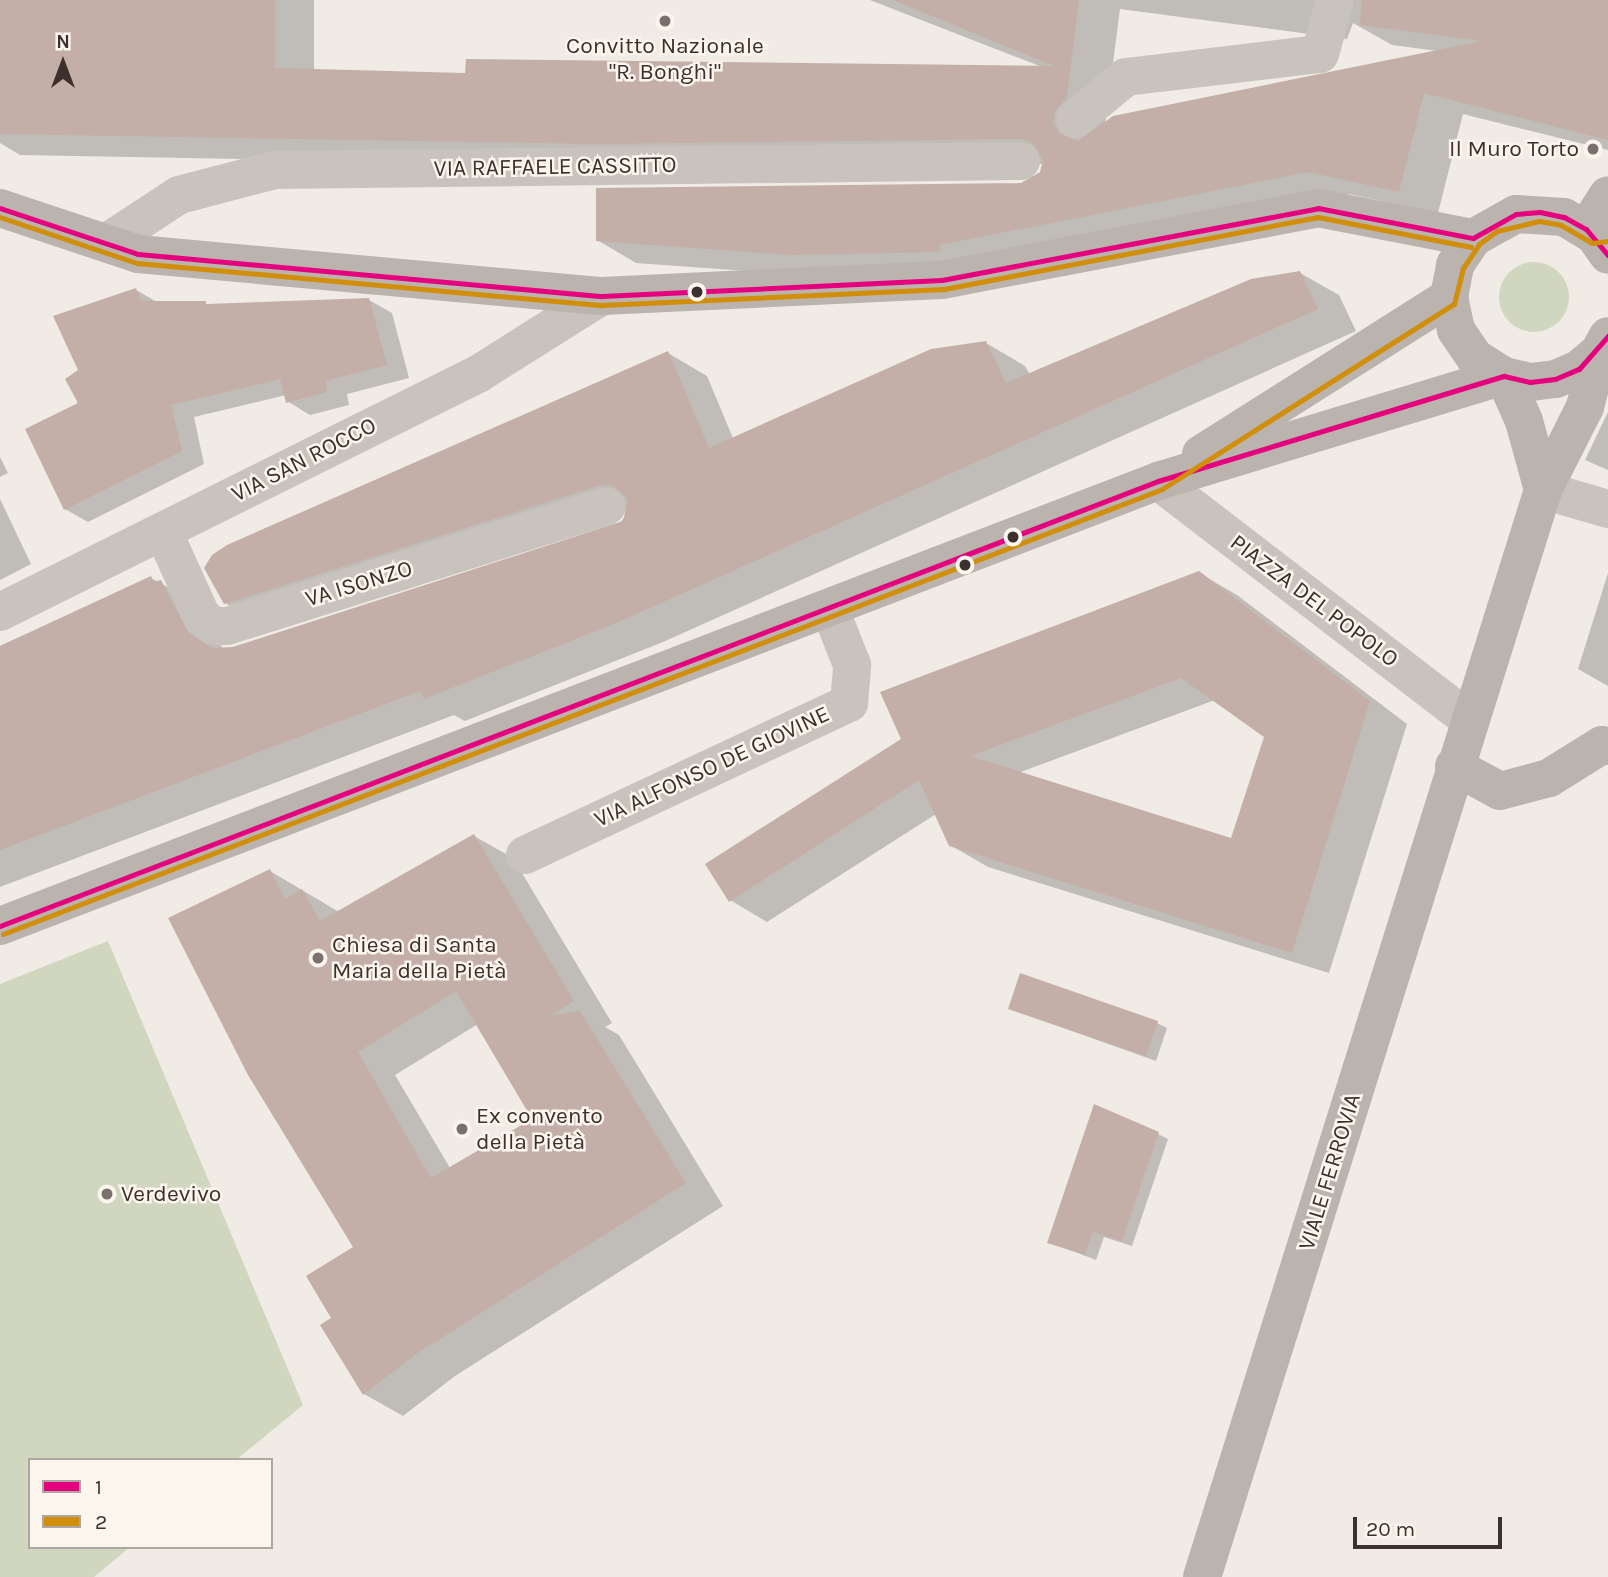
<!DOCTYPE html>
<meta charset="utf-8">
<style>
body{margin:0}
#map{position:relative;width:1608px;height:1577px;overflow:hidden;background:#f0ebe5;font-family:Karla,sans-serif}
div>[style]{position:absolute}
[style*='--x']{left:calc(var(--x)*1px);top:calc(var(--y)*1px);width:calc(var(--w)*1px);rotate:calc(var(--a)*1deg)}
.green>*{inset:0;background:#d1d6bf}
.round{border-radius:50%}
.shadow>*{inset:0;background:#0003}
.building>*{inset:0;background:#c3afa7}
.street>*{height:38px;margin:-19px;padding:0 19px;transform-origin:19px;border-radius:19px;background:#c9c3be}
.secondary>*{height:38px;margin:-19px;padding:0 19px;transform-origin:19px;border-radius:19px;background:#bab3ae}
.bus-1>*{height:5px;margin:-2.5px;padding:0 2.5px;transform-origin:2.5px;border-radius:2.5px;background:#e5007d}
.bus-2>*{height:5px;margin:-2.5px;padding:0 2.5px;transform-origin:2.5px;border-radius:2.5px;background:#d18e09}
.dots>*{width:19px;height:19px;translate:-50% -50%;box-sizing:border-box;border:4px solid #fbf5ee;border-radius:50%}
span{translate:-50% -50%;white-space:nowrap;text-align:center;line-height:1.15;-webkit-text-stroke:5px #fbf5ee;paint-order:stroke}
.poi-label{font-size:23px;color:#3b302b}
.right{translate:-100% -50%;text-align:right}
.left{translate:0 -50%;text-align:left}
.street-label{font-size:23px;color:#3b302b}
.legend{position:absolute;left:28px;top:1458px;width:245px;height:91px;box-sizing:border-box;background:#fbf5ee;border:2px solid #aea6a0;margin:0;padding:9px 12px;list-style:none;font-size:21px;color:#3b302b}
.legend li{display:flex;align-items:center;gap:14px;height:35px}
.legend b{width:35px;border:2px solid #aea6a0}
.north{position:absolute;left:28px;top:28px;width:70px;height:70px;-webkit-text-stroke:5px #fbf5ee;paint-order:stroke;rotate:0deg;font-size:19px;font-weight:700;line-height:28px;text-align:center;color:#3b302b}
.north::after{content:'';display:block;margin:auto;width:24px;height:32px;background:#3b302b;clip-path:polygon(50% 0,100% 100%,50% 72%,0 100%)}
.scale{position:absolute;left:1353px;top:1517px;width:149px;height:32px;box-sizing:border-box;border:4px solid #3b302b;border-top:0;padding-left:9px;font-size:21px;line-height:24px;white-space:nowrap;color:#3b302b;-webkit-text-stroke:5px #fbf5ee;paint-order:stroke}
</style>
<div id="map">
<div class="green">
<i class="round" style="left:1499px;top:262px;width:70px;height:70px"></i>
<i style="clip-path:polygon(108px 941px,303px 1405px,236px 1460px,30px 1460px,30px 1547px,130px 1547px,94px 1577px,0 1577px,0 984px)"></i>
</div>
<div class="shadow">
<i style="clip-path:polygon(evenodd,0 0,314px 0,314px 71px,467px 74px,1042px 67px,870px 0,1608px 0,1608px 150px,1463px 114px,1438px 213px,1349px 194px,979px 267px,831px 277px,636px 263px,597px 240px,1022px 185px,1042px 172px,1044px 164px,636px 166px,20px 155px,0 143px,0 0,1120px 9px,1347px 39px,1353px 23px,1392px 45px,1438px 51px,1105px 124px,1120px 9px)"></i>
<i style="clip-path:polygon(1300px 273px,1339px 295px,1356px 331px,663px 642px,465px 721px,454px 715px,0 887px,0 646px,151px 578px,201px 605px,223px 649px,228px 650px,615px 528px,632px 509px,264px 626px,225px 603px,668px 353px,707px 376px,733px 438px,986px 343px,1025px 366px,1030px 375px)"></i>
<i style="clip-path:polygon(136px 290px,157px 302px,211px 306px,369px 300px,392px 313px,409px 378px,347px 394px,349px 405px,310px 415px,287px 401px,286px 395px,194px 417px,204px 464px,88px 522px,65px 509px,81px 371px)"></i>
<i style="clip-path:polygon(1608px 412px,1608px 470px,1585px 460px)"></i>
<i style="clip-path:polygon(0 457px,8px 473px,0 477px)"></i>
<i style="clip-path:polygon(0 499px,31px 564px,0 580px)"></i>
<i style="clip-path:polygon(evenodd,1199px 573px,1237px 595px,1407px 724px,1329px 973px,988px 867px,950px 845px,936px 814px,767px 922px,730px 900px,1199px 573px,1215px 700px,1266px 737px,1232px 840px,1018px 773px,1215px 700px)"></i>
<i style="clip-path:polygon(1608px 573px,1608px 686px,1578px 669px)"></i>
<i style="clip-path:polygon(evenodd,474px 836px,513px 858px,612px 1023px,605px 1027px,619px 1035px,723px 1206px,455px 1376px,403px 1416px,364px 1394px,334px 1319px,356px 1248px,270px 871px,339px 912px,474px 836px,478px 1024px,534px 1119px,450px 1168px,395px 1075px,478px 1024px)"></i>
<i style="clip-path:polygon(1010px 1009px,1157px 1023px,1167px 1028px,1156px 1061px)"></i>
<i style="clip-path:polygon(1158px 1134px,1168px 1139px,1132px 1246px,1104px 1237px,1096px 1260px,1049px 1242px)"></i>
</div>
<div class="building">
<i style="clip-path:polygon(0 0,275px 0,275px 68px,465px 73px,466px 59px,1054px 66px,893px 0,1079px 0,1067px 97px,1055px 111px,1053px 122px,1059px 133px,1078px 141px,1113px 116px,1482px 41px,1360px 25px,1362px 0,1608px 0,1608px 140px,1424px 93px,1399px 192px,1308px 172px,940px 245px,940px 252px,791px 255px,596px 241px,596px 188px,1021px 183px,1040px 172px,1043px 160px,1032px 142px,1021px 139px,596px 144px,0 134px)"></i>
<i style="clip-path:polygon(1300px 271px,1318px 309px,623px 620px,424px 699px,420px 691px,0 850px,0 646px,151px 576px,154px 582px,161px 580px,189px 634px,213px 648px,233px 647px,623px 521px,628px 499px,612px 485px,601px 485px,224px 604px,204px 568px,212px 555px,227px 545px,668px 351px,709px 448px,931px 349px,986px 341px,1006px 383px,1251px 279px)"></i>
<i style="clip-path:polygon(136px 288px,141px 301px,206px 301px,206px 304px,369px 298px,387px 365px,325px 381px,327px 392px,286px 403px,280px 379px,171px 405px,182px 451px,64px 510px,25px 429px,78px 403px,65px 379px,78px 370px,53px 316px)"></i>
<i style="clip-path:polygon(evenodd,1199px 571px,1370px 701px,1292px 953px,949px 846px,919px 780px,729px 902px,705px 864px,901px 739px,880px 692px,1199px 571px,1181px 678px,1264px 737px,1231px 838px,970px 756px,1181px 678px)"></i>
<i style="clip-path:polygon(evenodd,474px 834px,574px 1001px,550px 1016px,580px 1011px,686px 1183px,416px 1354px,363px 1395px,320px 1325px,331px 1318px,306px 1276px,353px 1247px,248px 1075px,168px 918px,270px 869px,285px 899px,302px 889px,320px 921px,474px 834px,456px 991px,532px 1119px,431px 1178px,358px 1052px,456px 991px)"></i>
<i style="clip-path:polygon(1020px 973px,1158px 1021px,1146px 1056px,1008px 1009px)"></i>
<i style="clip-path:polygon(1094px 1104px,1159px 1132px,1122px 1241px,1093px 1232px,1085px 1255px,1047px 1243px)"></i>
</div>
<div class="street">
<i style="--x:1075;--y:119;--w:66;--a:-39.5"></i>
<i style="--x:1126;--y:77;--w:195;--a:-6.8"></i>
<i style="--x:1320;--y:54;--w:56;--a:-74.5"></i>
<i style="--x:106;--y:243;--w:87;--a:-33.3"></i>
<i style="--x:179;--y:195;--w:99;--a:-14.6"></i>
<i style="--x:275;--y:170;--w:746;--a:-0.69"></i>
<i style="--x:1158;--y:481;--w:393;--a:37.5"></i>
<i style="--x:1543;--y:490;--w:68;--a:16.3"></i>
<i style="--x:163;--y:531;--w:94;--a:65.6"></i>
<i style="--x:202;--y:617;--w:15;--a:37"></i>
<i style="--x:214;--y:626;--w:13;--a:0"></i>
<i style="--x:227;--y:626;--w:398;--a:-17.5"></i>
<i style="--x:0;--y:612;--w:534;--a:-26.47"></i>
<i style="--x:478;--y:374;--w:146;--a:-32.2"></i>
<i style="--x:525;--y:855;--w:358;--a:-25.1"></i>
<i style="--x:849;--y:703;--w:38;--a:-85"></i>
<i style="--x:852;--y:665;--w:60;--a:-111.4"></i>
</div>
<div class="secondary">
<i style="--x:0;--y:208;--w:145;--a:18.4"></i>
<i style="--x:138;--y:254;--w:466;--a:5.2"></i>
<i style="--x:602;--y:296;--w:340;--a:-2.7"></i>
<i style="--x:942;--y:280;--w:383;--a:-10.8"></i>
<i style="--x:1318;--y:208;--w:158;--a:11"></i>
<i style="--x:1586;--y:229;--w:40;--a:-57.1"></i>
<i style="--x:1599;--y:352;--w:26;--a:140"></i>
<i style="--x:1579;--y:369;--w:26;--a:157"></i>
<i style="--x:1555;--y:379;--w:25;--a:173"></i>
<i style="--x:1530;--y:382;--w:27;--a:-167"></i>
<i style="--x:1504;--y:376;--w:34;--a:-148"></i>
<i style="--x:1475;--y:358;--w:34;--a:-124"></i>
<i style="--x:1456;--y:330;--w:34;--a:-102"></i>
<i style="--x:1449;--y:297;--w:33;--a:-79"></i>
<i style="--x:1455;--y:265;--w:32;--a:-56"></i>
<i style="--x:1473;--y:238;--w:49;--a:-29.2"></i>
<i style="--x:1516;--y:214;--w:48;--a:3.6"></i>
<i style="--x:1564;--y:217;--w:35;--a:31"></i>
<i style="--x:1594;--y:235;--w:24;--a:55"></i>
<i style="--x:1504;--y:376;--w:49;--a:66"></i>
<i style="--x:1524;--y:421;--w:72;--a:74.6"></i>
<i style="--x:1201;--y:454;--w:294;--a:-32.3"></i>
<i style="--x:1454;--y:766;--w:52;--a:28.5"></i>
<i style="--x:1500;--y:791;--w:51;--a:-14.9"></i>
<i style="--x:1549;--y:778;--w:62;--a:-31.9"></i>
<i style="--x:1602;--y:745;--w:6;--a:9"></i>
<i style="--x:0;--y:926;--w:1241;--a:-21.02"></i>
<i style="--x:1158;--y:481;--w:362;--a:-16.9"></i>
<i style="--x:1202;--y:1577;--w:1139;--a:-72.58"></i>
<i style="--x:1543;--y:490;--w:93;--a:-63.2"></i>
<i style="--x:1585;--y:407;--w:57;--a:-75.7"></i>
<i style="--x:1599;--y:352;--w:18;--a:-61"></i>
</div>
<div class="bus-1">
<i style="--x:0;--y:208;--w:145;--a:18.4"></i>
<i style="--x:138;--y:254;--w:466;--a:5.2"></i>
<i style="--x:602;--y:296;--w:340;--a:-2.7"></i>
<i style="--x:942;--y:280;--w:383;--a:-10.8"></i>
<i style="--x:1318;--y:208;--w:158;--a:11"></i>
<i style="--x:1473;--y:238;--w:49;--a:-29.2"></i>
<i style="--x:1516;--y:214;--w:24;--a:-5"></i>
<i style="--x:1540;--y:212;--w:25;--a:12"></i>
<i style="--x:1564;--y:217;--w:25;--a:29"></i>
<i style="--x:1586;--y:229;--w:34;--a:50"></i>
<i style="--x:0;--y:926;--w:1241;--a:-21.02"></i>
<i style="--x:1158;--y:481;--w:362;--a:-16.9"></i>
<i style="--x:1504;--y:376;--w:27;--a:13"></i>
<i style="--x:1530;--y:382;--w:25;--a:-7"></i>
<i style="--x:1555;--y:379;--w:26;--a:-23"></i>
<i style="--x:1579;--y:369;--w:44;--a:-48.7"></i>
</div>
<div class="bus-2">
<i style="--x:0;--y:217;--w:145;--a:18.6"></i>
<i style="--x:137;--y:263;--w:467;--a:5.2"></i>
<i style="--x:602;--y:305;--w:342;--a:-2.7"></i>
<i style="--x:944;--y:289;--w:381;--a:-10.9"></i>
<i style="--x:1318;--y:217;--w:156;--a:11.1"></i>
<i style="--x:3;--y:934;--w:1241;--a:-21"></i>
<i style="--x:1162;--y:489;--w:346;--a:-32.4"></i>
<i style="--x:1454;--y:304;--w:37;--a:-76"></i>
<i style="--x:1463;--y:268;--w:29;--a:-56"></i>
<i style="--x:1479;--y:244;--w:22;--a:-36"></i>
<i style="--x:1497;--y:231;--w:43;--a:-13.4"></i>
<i style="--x:1539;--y:221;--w:22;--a:10"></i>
<i style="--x:1561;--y:225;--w:36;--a:30"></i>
<i style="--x:1592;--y:243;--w:16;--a:-7"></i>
</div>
<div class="dots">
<i style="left:665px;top:21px;background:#7a716c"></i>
<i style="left:1593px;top:149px;background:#7a716c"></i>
<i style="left:697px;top:292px;background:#3b302b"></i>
<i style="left:1013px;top:537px;background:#3b302b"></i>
<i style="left:965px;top:565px;background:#3b302b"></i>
<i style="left:318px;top:958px;background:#7a716c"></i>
<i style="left:462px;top:1129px;background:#7a716c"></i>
<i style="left:107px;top:1194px;background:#7a716c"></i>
</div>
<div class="poi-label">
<span style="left:665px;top:59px">Convitto Nazionale<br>"R. Bonghi"</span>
<span class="right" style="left:1579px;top:149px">Il Muro Torto</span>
<span class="left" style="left:332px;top:958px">Chiesa di Santa<br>Maria della Pietà</span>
<span class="left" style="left:476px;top:1129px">Ex convento<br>della Pietà</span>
<span class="left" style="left:121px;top:1194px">Verdevivo</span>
</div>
<div class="street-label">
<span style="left:555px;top:167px;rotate:-1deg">VIA RAFFAELE CASSITTO</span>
<span style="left:304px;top:460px;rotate:-27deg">VIA SAN ROCCO</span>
<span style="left:359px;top:584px;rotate:-17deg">VA ISONZO</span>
<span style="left:1314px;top:601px;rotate:37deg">PIAZZA DEL POPOLO</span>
<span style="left:712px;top:767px;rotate:-25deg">VIA ALFONSO DE GIOVINE</span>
<span style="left:1330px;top:1172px;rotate:-73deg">VIALE FERROVIA</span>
</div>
<ul class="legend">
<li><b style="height:9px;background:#e5007d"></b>1</li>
<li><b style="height:9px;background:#d18e09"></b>2</li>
</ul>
<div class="north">N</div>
<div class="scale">20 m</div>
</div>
